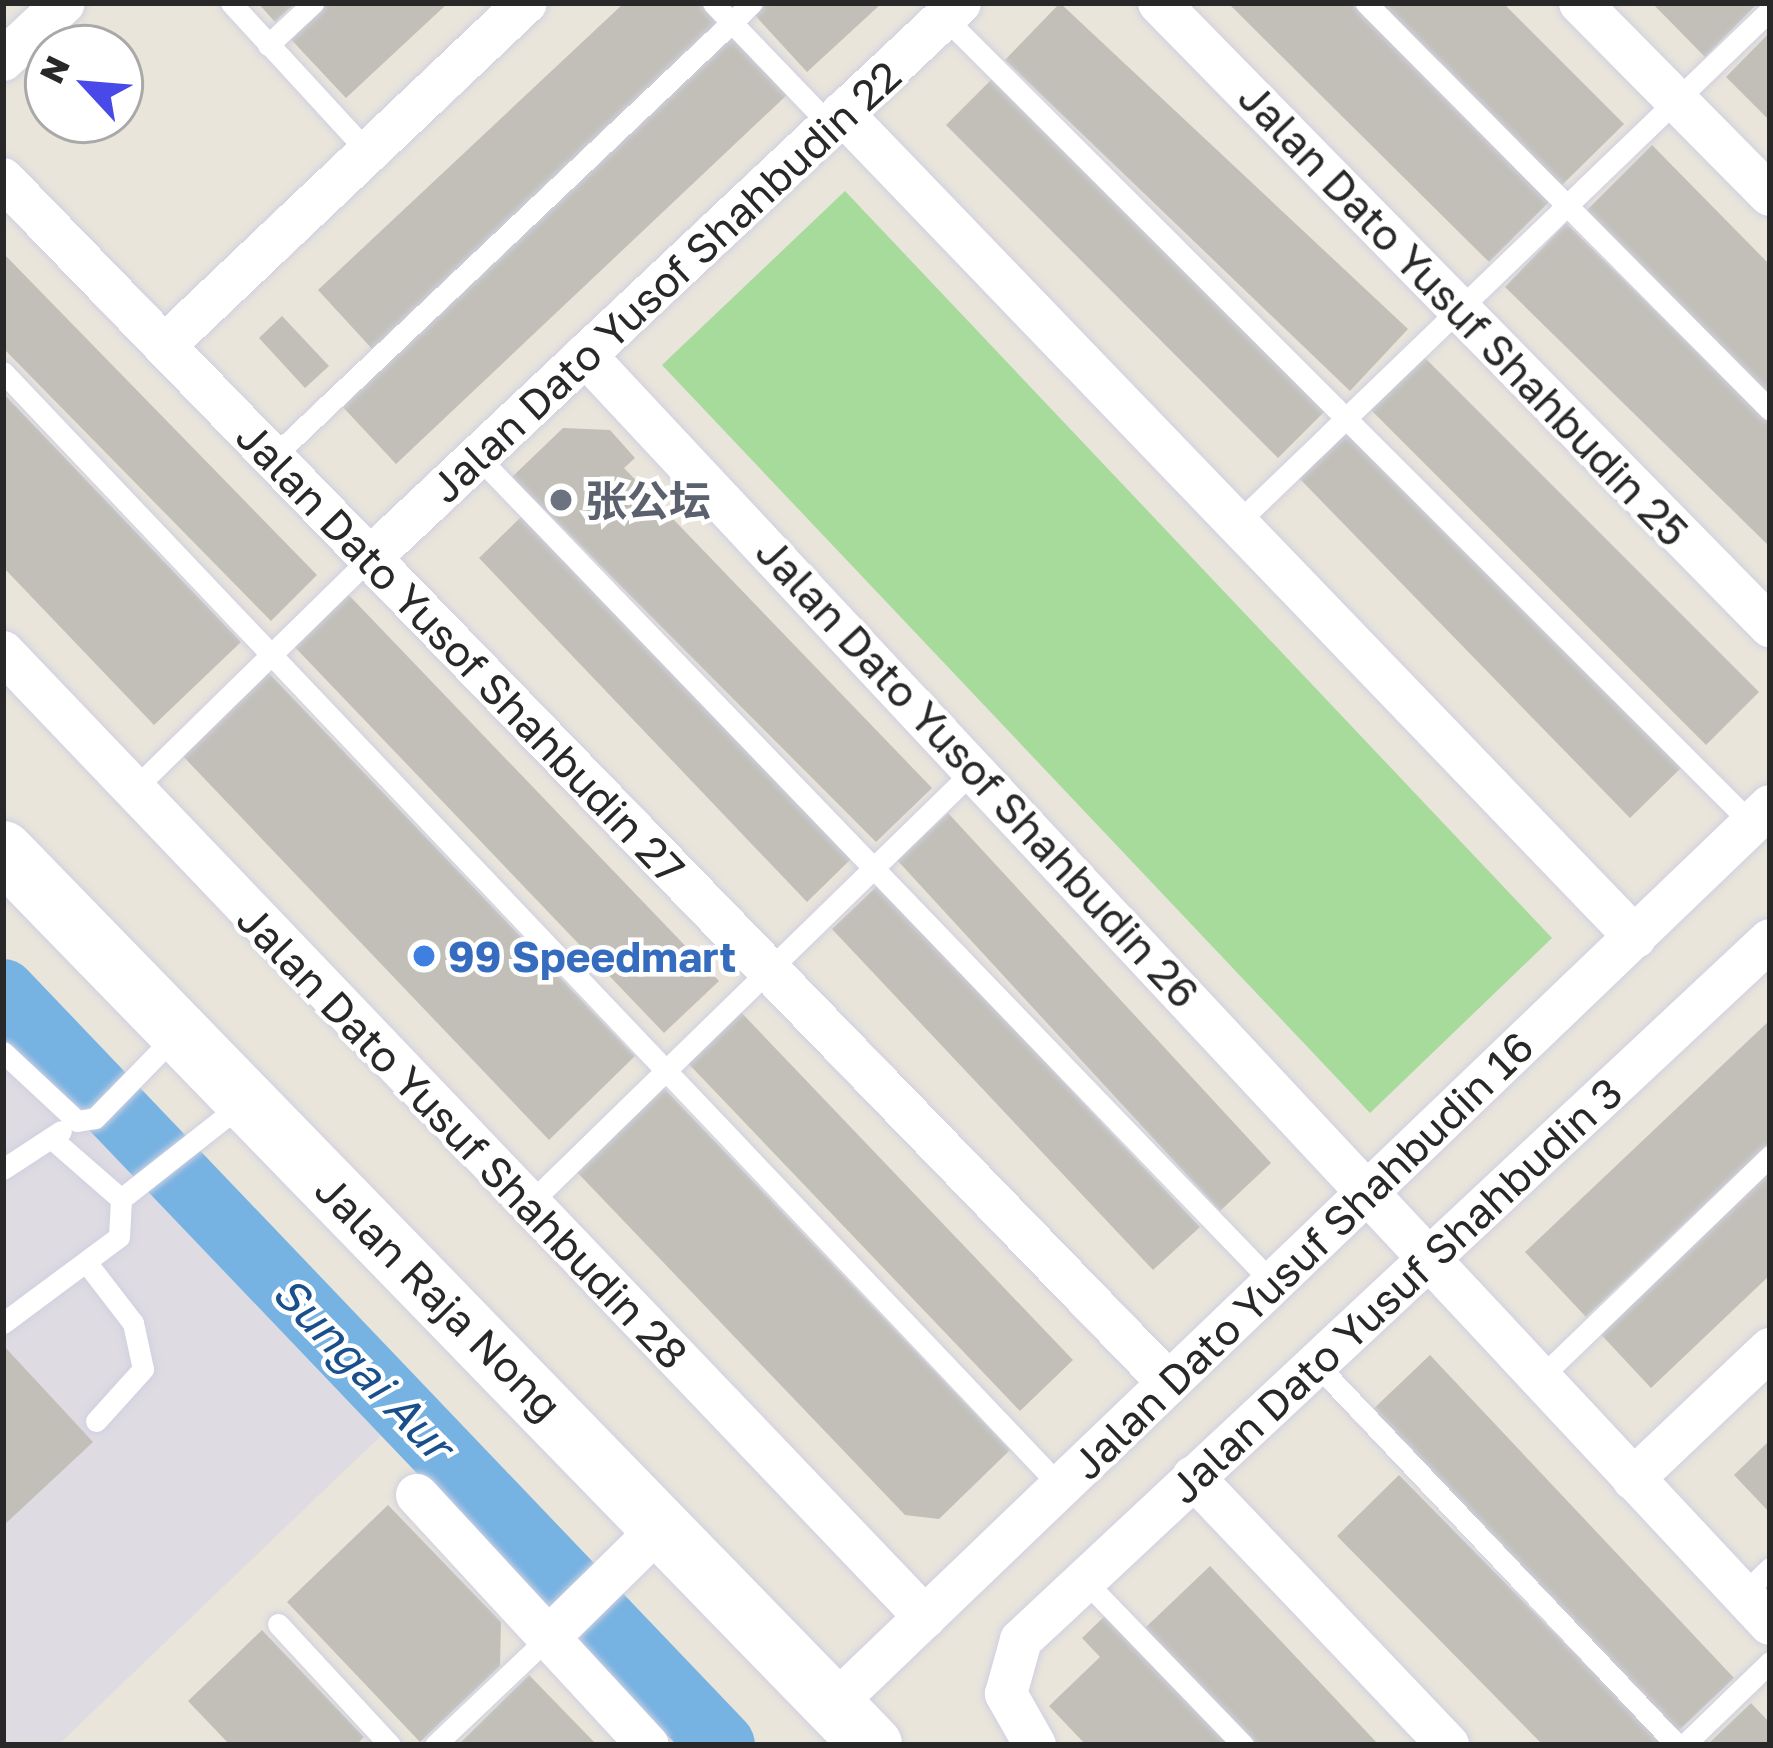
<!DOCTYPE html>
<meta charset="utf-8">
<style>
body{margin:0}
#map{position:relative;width:1773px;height:1748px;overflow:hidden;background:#e9e5db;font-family:"Golos Text","Noto Sans SC",sans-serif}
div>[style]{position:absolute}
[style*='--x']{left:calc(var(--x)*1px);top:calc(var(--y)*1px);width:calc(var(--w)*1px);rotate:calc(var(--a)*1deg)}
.industrial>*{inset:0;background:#dedbe2}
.green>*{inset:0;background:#a6db9c}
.river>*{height:66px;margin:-33px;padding:0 33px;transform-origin:33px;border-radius:33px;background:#76b2e2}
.building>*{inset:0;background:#c1bfb7}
.roads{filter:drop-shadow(0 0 3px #d0d0e0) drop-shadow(0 0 3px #d0d0e0)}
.service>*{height:21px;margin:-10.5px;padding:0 10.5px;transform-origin:10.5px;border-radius:10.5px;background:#fff}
.minor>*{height:42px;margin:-21px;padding:0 21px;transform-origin:21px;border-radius:21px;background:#fff}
.secondary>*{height:60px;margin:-30px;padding:0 30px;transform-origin:30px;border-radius:30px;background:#fff}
.dots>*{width:33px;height:33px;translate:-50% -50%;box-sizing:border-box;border:6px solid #fff;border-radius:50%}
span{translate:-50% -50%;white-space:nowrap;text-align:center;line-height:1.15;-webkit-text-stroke:9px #fff;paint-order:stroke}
.street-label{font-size:42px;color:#282828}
.worship-label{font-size:42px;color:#5b616d;font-weight:700}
.left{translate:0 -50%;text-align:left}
.shop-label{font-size:42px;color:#366cbe;font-weight:700}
.water-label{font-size:45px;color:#194f8a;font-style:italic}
.frame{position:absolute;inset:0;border:6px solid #282828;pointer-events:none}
.north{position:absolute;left:24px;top:24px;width:120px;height:120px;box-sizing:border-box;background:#fff;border:3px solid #a9a9a9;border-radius:50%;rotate:296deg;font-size:33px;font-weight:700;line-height:48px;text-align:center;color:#282828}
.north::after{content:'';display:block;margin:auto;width:42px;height:54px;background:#4849e8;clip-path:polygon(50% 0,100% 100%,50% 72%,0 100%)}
</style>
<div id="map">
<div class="industrial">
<i style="clip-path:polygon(3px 1022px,387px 1430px,58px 1745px,3px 1745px)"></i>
</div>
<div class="green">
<i style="clip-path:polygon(845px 191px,1552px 938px,1370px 1113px,662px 365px)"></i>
</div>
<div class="river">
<i style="--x:3;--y:992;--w:1041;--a:46.32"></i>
</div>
<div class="building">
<i style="clip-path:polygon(258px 3px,295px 3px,275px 22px)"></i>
<i style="clip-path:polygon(317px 3px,448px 3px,346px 98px,285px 33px)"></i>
<i style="clip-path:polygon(624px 3px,703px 3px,722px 23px,374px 351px,318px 290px)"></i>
<i style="clip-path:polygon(759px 3px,882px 3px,807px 72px,751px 11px)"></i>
<i style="clip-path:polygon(1060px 3px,1408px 329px,1350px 391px,1005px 60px)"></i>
<i style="clip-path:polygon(1228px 3px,1351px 3px,1550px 201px,1489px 262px)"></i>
<i style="clip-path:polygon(1375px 3px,1503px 3px,1624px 124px,1559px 188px)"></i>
<i style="clip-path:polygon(1652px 3px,1758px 3px,1705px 57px)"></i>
<i style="clip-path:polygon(1770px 32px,1770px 121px,1726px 77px)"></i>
<i style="clip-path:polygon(734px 35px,789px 93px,396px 464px,341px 405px)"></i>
<i style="clip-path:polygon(997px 74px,1328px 408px,1278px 458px,946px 125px)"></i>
<i style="clip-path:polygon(1652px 145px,1770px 265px,1770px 400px,1584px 213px)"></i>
<i style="clip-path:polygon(1566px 223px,1770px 423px,1770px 547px,1505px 287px)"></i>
<i style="clip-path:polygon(3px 253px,317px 575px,271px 621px,3px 348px)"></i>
<i style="clip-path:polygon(282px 316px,329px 366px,305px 388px,259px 338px)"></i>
<i style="clip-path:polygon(1424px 357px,1759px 692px,1706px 745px,1371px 410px)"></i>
<i style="clip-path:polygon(3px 393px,241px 642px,154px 725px,3px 567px)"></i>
<i style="clip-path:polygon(1350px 427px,1681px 768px,1630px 818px,1298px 477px)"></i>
<i style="clip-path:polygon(563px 428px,610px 430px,635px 458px,624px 468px,932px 788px,876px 842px,512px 477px)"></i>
<i style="clip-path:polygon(524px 514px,852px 858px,807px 902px,479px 558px)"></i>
<i style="clip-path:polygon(342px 588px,719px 981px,664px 1033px,288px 640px)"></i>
<i style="clip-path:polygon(265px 669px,635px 1056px,549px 1140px,179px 752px)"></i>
<i style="clip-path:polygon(948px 813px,1271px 1163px,1220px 1211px,897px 860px)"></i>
<i style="clip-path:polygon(878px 885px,1200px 1227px,1153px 1270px,832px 929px)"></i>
<i style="clip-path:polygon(736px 1007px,1073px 1360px,1020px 1411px,683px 1058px)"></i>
<i style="clip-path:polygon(1770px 1020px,1770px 1142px,1586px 1317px,1525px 1252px)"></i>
<i style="clip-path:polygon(660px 1084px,1010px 1450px,939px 1519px,905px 1515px,573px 1168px)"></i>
<i style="clip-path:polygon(1770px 1160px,1770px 1275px,1651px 1388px,1595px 1328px)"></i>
<i style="clip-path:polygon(3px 1345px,93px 1442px,3px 1526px)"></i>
<i style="clip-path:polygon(1430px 1355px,1734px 1678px,1672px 1737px,1368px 1414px)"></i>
<i style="clip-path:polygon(1770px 1440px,1770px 1513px,1734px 1475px)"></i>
<i style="clip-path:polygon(1399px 1475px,1665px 1745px,1543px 1745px,1337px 1536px)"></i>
<i style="clip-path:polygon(388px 1505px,501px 1622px,500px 1666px,420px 1742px,287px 1602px)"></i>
<i style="clip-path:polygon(1210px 1566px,1379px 1745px,1255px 1745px,1145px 1628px)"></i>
<i style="clip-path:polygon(1111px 1610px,1240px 1745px,1086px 1745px,1049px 1706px,1100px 1657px,1082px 1638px)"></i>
<i style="clip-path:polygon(262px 1630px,364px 1737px,356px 1745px,230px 1745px,188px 1701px)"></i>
<i style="clip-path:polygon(529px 1675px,597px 1745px,458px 1745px)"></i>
<i style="clip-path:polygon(1751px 1703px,1770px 1723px,1770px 1745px,1707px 1745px)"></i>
</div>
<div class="roads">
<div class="service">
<i style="--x:231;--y:3;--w:204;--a:47.4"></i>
<i style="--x:713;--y:3;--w:169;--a:46.2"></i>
<i style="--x:1366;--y:3;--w:573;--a:45.21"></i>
<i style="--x:945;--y:18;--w:1141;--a:44.96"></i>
<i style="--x:268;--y:45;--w:62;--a:-43"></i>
<i style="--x:3;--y:372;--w:1537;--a:46.5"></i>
<i style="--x:273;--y:457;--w:660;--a:-43.47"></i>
<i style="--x:478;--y:457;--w:1146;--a:46.1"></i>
<i style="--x:1235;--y:525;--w:743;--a:-43.91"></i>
<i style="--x:132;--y:791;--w:333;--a:-44.4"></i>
<i style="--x:3;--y:1052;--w:101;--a:43"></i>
<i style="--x:77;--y:1121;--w:18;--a:-9"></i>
<i style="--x:95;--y:1118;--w:117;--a:-45.7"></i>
<i style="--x:3;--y:1169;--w:69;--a:-33.2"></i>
<i style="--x:121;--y:1199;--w:155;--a:-38.2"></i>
<i style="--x:529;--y:1204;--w:623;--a:-44.28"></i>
<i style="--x:86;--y:1262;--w:77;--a:52.4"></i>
<i style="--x:133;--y:1323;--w:47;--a:77.7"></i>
<i style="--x:143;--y:1369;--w:70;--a:132.1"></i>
<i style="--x:3;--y:1323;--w:144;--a:-36.6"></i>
<i style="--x:119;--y:1237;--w:38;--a:-87"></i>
<i style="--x:121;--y:1199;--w:93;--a:-138.9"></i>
<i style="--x:1319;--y:1367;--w:521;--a:46.56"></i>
<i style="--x:1539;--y:1379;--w:321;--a:-44"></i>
<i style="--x:1082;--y:1578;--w:232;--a:46"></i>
<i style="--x:1742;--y:1595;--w:39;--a:-44"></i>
<i style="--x:278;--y:1624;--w:165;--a:47.2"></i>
<i style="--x:435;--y:1745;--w:157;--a:-43.5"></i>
<i style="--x:1684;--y:1745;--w:120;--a:-44"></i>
</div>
<div class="minor">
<i style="--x:1159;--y:3;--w:873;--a:45.56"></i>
<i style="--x:1580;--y:3;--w:270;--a:45.3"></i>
<i style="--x:3;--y:60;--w:83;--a:-43.1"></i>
<i style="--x:842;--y:113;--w:1144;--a:46.1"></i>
<i style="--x:3;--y:179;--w:1676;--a:45.92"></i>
<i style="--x:164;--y:346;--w:499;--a:-43.5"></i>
<i style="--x:585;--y:355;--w:1736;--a:46.96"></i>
<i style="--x:370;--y:558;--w:810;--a:-43.25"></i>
<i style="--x:3;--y:652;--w:1335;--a:46.31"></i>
<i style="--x:1193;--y:1477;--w:370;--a:46.4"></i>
<i style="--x:1633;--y:1479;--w:189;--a:-43.5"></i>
<i style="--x:417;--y:1495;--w:340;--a:47.3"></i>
<i style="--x:549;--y:1637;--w:163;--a:-44.5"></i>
<i style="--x:834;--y:1704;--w:1297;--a:-43.81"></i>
<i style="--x:1035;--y:1745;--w:59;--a:-119.6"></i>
<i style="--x:1006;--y:1694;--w:56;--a:-74.5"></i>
<i style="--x:1021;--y:1640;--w:1025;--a:-43.06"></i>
</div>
<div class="secondary">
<i style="--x:3;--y:851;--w:1247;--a:45.81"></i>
</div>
</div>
<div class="dots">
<i style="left:561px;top:500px;background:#6b7280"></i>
<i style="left:424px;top:956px;background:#3f7fe0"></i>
</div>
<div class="street-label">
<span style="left:665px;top:281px;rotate:-43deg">Jalan Dato Yusof Shahbudin 22</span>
<span style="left:1464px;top:314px;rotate:46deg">Jalan Dato Yusuf Shahbudin 25</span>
<span style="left:461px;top:652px;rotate:46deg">Jalan Dato Yusof Shahbudin 27</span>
<span style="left:978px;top:772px;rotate:47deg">Jalan Dato Yusof Shahbudin 26</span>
<span style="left:463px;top:1136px;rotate:46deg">Jalan Dato Yusuf Shahbudin 28</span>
<span style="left:1302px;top:1255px;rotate:-44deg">Jalan Dato Yusuf Shahbudin 16</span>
<span style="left:1395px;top:1290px;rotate:-43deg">Jalan Dato Yusuf Shahbudin 3</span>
<span style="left:439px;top:1297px;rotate:45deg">Jalan Raja Nong</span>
</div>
<div class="worship-label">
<span class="left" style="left:585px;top:500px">张公坛</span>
</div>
<div class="shop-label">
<span class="left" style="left:448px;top:956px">99 Speedmart</span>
</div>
<div class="water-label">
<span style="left:363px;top:1368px;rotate:46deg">Sungai Aur</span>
</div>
<div class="frame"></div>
<div class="north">N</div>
</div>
